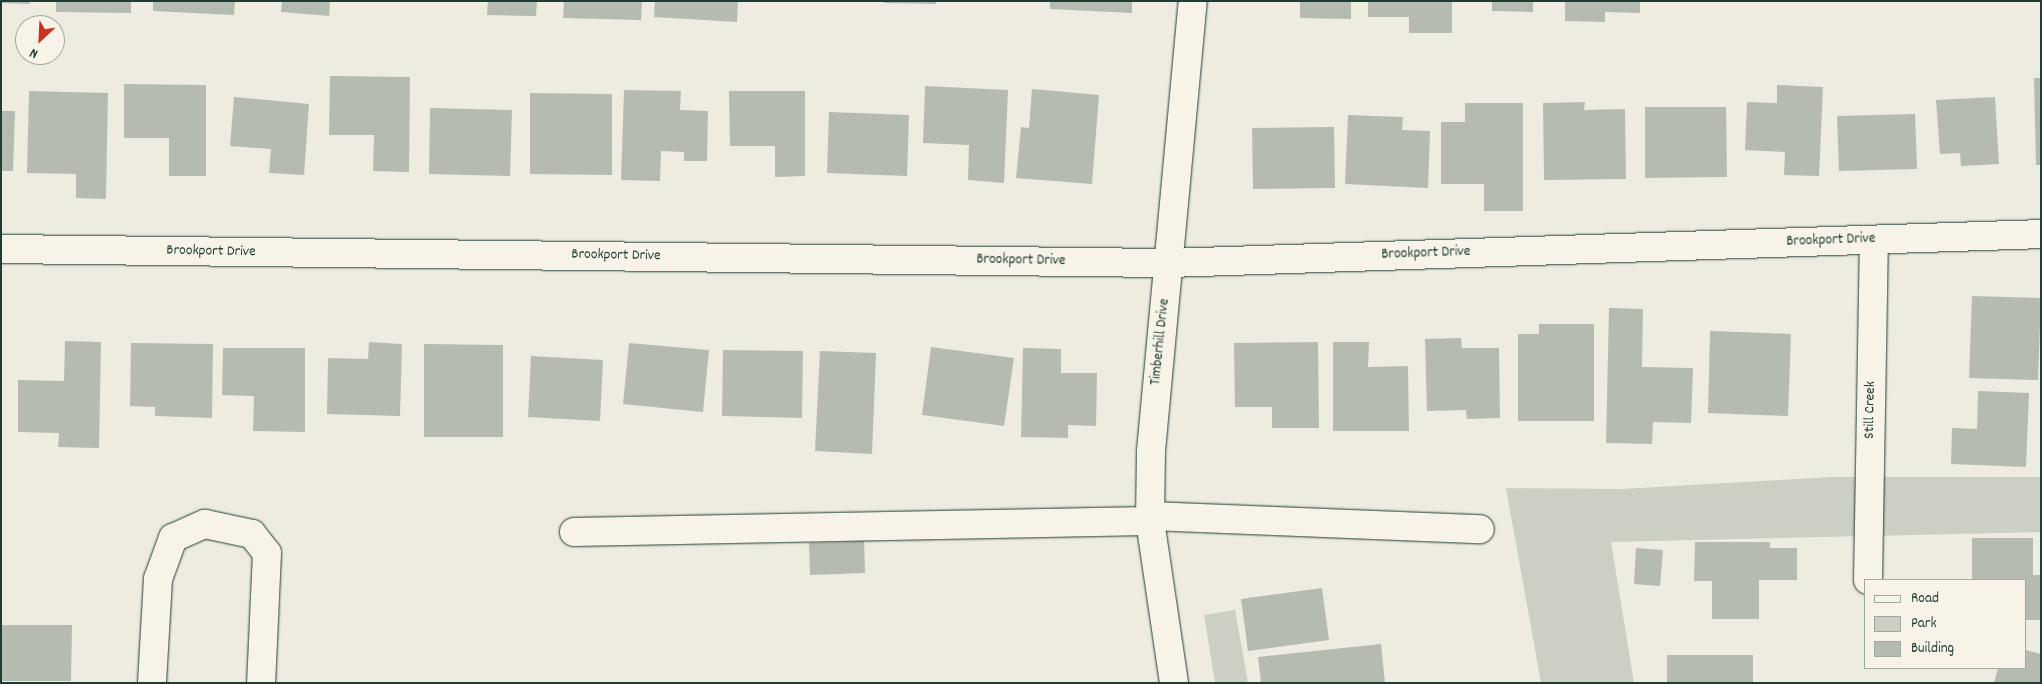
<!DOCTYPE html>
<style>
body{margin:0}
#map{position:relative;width:2042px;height:684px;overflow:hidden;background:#eeece1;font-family:Dekko,sans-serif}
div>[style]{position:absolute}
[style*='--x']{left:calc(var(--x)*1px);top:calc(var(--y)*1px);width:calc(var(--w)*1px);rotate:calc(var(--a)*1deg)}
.green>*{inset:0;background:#cccfc4}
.building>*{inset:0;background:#b5bbb0}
.roads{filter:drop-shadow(0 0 1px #1f3d34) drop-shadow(0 0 1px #1f3d34)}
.minor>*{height:28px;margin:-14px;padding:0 14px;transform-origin:14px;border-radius:14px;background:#f7f3e8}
span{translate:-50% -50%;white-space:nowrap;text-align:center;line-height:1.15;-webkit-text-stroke:4.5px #f7f3e8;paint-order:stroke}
.street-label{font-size:15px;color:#1f3d34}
.frame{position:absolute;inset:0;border:2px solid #1f3d34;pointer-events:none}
.legend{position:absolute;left:1864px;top:579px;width:162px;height:90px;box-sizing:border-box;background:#f7f3e8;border:1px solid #a1aaa0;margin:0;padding:6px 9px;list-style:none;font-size:15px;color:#1f3d34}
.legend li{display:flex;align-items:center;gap:10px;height:25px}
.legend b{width:25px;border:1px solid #a1aaa0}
.north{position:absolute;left:15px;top:15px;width:50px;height:50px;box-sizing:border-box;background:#f7f3e8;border:1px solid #a1aaa0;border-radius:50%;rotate:205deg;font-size:14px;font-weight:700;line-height:20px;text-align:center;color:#1f3d34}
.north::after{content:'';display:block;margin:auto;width:18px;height:22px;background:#c8321e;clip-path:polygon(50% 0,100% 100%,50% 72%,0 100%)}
</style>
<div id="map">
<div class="green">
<i style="clip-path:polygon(1831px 477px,2041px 477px,2041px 532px,1611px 542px,1634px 683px,1541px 683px,1506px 488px,1622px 489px)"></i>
<i style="clip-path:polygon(1235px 610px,1248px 683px,1215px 683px,1204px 615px)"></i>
</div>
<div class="building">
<i style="clip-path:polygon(1px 1px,30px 1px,30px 4px,1px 3px)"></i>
<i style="clip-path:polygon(56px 1px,131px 1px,131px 13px,56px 12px)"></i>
<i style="clip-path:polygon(153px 1px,235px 1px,234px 15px,153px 11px)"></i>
<i style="clip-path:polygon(282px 1px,330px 1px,329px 16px,281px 12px)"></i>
<i style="clip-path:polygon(488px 1px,537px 1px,536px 16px,487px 15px)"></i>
<i style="clip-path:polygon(564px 1px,642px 1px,641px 20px,563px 18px)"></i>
<i style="clip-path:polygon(655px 1px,738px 1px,737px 22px,654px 17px)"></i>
<i style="clip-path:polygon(884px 1px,936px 1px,936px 4px,884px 3px)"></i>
<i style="clip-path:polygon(1050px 1px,1132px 1px,1132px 13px,1050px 9px)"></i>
<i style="clip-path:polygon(1300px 1px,1351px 1px,1351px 19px,1300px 18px)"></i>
<i style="clip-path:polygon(1368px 1px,1452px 1px,1452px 33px,1409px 33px,1409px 17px,1368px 17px)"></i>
<i style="clip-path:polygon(1492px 1px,1533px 1px,1533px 12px,1492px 11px)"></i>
<i style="clip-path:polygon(1565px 1px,1640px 1px,1640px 13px,1605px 12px,1605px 22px,1565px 21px)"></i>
<i style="clip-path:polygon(330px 76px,410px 77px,409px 172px,373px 171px,374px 135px,329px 135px)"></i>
<i style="clip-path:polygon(2034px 78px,2041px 78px,2041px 165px,2036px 165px)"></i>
<i style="clip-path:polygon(124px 84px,206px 85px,206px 176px,169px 176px,169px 138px,124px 138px)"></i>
<i style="clip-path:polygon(1777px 85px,1823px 87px,1819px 176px,1784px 175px,1785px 152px,1745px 150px,1747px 102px,1777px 103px)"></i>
<i style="clip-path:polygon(925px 86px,1008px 90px,1004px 183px,968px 180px,969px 145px,923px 143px)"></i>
<i style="clip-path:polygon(1032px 89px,1099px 95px,1092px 184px,1016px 178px,1021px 127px,1029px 128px)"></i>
<i style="clip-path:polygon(624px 90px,681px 91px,680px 110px,708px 111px,707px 161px,684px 161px,684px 152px,661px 151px,660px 181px,621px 180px)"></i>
<i style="clip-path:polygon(29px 91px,108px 93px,106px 199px,76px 198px,76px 174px,27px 173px)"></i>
<i style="clip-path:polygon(729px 91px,805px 91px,805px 176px,775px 177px,775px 146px,730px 146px)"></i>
<i style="clip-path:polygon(530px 93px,612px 94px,612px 175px,530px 174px)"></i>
<i style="clip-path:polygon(234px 97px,309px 104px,304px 175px,269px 173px,271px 149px,230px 146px)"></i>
<i style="clip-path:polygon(1995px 97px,1999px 164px,1961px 166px,1960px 153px,1940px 154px,1936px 100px)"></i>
<i style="clip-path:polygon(1585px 102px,1584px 110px,1625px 109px,1626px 179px,1544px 180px,1543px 103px)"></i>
<i style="clip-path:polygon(1465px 103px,1523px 103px,1523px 211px,1484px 211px,1484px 184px,1441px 184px,1441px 122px,1465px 122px)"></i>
<i style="clip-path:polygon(1645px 107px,1726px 107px,1727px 177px,1645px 178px)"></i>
<i style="clip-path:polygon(430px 108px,512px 110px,510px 176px,429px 174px)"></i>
<i style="clip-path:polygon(1px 111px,15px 111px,13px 171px,1px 171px)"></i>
<i style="clip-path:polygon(829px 112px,909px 115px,907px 176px,827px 173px)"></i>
<i style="clip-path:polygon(1915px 114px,1917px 169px,1839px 171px,1837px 116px)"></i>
<i style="clip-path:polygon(1348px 115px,1403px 117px,1402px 130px,1430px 131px,1428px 188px,1345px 184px)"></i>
<i style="clip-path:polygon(1334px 127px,1335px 188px,1253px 189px,1252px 128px)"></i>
<i style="clip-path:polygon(1972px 296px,2041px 298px,2038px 380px,1969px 378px)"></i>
<i style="clip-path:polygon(1609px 308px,1643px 309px,1642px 367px,1693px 368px,1691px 423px,1653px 422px,1652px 444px,1606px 443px)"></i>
<i style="clip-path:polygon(1539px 324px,1594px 324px,1594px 421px,1518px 421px,1518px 334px,1539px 334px)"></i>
<i style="clip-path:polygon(1710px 331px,1791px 334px,1788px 416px,1708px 413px)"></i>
<i style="clip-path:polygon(1461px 338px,1462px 348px,1499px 348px,1500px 418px,1467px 419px,1466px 410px,1427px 411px,1425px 339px)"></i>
<i style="clip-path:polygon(65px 341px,101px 342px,99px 448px,58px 447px,59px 433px,18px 432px,18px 380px,64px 381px)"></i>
<i style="clip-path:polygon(369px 342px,402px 344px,400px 416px,327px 414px,328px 358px,368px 359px)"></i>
<i style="clip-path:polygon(1318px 342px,1319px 428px,1272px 428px,1272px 407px,1235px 407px,1234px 343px)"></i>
<i style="clip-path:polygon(1333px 342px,1369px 342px,1368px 367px,1408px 366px,1409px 431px,1333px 431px)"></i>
<i style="clip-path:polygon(131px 343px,213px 344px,212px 418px,155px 416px,155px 407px,130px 406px)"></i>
<i style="clip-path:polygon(629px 343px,709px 350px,703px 412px,623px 404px)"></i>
<i style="clip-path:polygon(424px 344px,503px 345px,503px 437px,424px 437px)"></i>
<i style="clip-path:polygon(931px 347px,1014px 358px,1004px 426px,922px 415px)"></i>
<i style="clip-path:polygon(223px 348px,305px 348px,305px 432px,253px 431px,254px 396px,222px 395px)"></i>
<i style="clip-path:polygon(1023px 348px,1061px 349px,1061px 373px,1097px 373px,1096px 426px,1068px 425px,1068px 438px,1021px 437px)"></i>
<i style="clip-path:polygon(723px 350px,803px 351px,802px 418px,722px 416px)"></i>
<i style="clip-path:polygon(820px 351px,876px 353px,872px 454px,815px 451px)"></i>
<i style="clip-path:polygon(531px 356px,603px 360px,600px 421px,528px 417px)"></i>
<i style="clip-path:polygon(1978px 391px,2029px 393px,2026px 467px,1951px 464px,1952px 428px,1977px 429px)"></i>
<i style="clip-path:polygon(1972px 538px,2033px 538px,2033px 575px,2041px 575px,2041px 620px,2026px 620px,2026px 580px,1972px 580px)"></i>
<i style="clip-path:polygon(864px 541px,865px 573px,810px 575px,809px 543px)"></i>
<i style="clip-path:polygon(1695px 542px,1770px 542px,1770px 548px,1797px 548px,1797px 580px,1759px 580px,1759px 619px,1712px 619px,1712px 581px,1694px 581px)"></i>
<i style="clip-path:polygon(1636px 548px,1663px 550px,1660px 586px,1634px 584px)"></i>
<i style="clip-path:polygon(1322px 588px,1329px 640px,1248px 651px,1241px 599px)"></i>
<i style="clip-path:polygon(1px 625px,72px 625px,71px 681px,1px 681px)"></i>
<i style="clip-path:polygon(1381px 644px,1385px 683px,1261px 683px,1258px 657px)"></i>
<i style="clip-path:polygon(2026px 650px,2041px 654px,2041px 683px,1994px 683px,1998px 668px,2026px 668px)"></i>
<i style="clip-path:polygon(1667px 655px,1753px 655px,1753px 683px,1667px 683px)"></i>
</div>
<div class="roads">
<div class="minor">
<i style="--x:1;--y:249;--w:1168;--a:0.69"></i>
<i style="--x:1169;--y:263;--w:872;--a:-1.9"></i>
<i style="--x:1150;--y:516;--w:330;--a:2.3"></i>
<i style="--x:574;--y:532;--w:576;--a:-1.09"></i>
<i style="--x:1868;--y:580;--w:340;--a:-89"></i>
<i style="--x:152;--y:683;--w:104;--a:-86.7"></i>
<i style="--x:158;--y:579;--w:44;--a:-69.9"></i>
<i style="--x:173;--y:538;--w:35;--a:-24"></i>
<i style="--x:205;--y:524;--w:48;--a:12"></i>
<i style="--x:252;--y:534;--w:24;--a:52"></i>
<i style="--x:267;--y:553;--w:130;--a:92.6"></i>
<i style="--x:1174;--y:683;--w:164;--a:-98.4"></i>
<i style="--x:1150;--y:521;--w:70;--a:-89.2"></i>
<i style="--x:1151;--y:451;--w:452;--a:-84.7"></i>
</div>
</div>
<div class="street-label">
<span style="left:1831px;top:241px;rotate:-2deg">Brookport Drive</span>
<span style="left:211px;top:252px;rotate:1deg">Brookport Drive</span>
<span style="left:1426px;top:254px;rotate:-2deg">Brookport Drive</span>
<span style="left:616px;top:256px;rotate:1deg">Brookport Drive</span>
<span style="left:1021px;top:261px;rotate:1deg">Brookport Drive</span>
<span style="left:1161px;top:342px;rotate:-84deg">Timberhill Drive</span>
<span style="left:1871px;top:410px;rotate:-89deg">Still Creek</span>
</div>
<div class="frame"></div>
<ul class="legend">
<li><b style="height:6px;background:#f7f3e8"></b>Road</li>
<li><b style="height:14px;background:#cccfc4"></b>Park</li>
<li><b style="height:14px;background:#b5bbb0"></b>Building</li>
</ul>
<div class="north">N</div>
</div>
